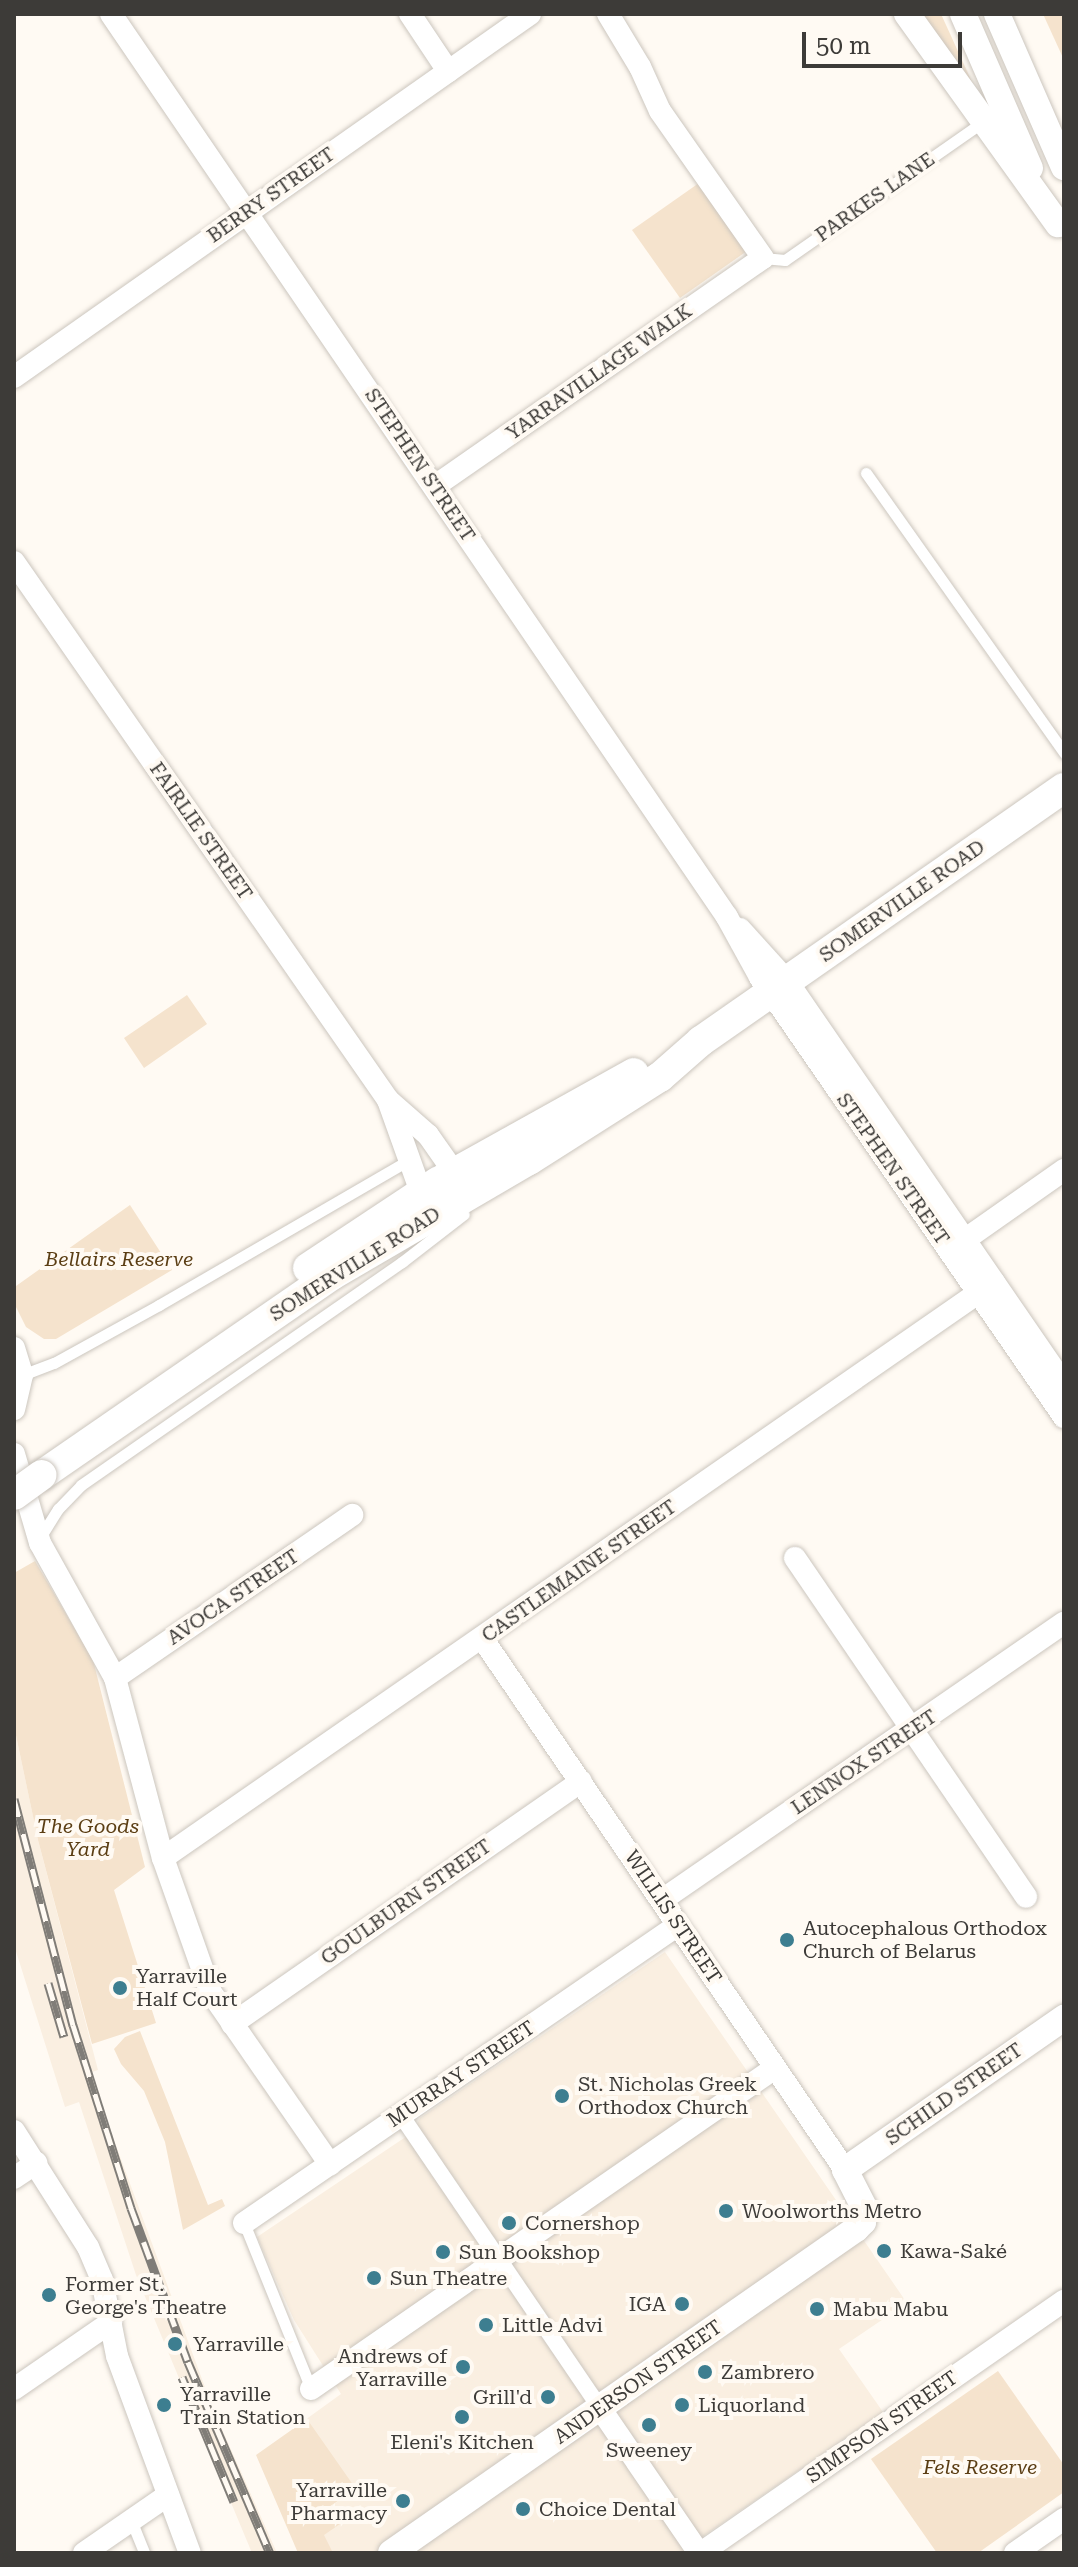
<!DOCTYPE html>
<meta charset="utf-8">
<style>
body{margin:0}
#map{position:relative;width:1078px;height:2567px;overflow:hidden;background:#fffaf3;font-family:"Roboto Serif",serif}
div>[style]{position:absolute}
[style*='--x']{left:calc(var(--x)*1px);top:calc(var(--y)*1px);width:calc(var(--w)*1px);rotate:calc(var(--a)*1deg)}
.built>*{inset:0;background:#faefe1}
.green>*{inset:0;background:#f5e3cd}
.roads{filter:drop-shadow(0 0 2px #ccc6be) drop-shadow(0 0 2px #ccc6be)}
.service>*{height:11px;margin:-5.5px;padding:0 5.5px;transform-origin:5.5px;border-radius:5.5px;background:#fff}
.pedestrian>*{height:16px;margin:-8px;padding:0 8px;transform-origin:8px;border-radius:8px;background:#fff}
.minor>*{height:22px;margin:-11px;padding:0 11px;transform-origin:11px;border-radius:11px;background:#fff}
.tertiary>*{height:26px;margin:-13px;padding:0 13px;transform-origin:13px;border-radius:13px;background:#fff}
.secondary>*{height:30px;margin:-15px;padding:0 15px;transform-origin:15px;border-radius:15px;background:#fff}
.rail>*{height:9px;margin-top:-4.5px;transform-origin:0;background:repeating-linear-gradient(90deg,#fffaf3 0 18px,#807d78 0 36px);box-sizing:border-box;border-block:2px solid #807d78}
.bridges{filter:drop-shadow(0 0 2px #ccc6be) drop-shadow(0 0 2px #ccc6be)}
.secondary-bridge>*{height:30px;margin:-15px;padding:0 15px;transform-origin:15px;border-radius:15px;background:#fff}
.dots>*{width:22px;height:22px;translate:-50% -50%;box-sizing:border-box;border:4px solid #fffaf3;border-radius:50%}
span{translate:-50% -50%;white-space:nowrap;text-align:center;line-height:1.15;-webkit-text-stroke:8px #fffaf3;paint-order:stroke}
.street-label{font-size:20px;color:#3d3b38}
.park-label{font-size:20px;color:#5b3e14;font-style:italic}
.poi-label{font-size:20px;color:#3d3b38}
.left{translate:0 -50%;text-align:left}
.right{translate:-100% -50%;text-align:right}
.frame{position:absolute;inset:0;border:16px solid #3d3b38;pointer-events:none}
.scale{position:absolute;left:802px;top:32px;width:160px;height:36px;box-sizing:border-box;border:4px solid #3d3b38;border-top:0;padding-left:10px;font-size:24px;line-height:28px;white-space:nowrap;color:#3d3b38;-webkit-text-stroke:6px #fffaf3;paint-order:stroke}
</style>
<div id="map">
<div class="built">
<i style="clip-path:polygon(14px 1726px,38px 1840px,98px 2070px,92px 2072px,111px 2132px,213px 2409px,277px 2553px,252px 2553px,136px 2275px,79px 2102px,65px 2107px,14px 1945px)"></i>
<i style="clip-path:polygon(665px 1952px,907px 2303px,839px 2349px,883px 2412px,679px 2553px,333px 2553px,321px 2535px,329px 2508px,354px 2489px,305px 2420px,341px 2394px,294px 2320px,257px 2237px,413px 2132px,420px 2118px)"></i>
</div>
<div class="green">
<i style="clip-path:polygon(921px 14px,941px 14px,976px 91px)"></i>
<i style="clip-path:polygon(1043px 14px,1064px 14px,1064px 60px)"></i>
<i style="clip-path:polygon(699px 183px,747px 251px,680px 298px,632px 230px)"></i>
<i style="clip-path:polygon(187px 995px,207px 1024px,144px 1068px,124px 1038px)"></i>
<i style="clip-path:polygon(130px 1205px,172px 1270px,56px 1339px,44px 1339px,26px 1327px,15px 1305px,16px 1286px)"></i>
<i style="clip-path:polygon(35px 1561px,93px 1660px,145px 1867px,114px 1890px,156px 2023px,92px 2044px,38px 1840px,14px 1726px,14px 1573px)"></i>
<i style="clip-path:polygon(140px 2031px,208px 2205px,222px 2199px,225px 2206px,183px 2230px,165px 2142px,144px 2091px,121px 2064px,114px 2049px,125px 2037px)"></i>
<i style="clip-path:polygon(998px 2371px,1064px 2465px,1064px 2492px,978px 2553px,937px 2553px,871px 2459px)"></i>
<i style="clip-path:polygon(307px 2419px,356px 2489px,329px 2507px,340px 2524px,324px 2535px,333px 2553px,298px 2553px,256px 2455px)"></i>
</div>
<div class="roads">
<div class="service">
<i style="--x:763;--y:258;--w:22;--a:5"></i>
<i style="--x:785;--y:260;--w:241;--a:-34.9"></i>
<i style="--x:866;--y:473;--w:343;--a:54.7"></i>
<i style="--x:22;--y:1375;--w:34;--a:-21"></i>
<i style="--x:54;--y:1363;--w:120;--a:-28.9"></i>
<i style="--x:159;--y:1305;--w:287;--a:-30.1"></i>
<i style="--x:41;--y:1536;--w:32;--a:-58"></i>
<i style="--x:58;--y:1509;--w:33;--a:-46"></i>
<i style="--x:81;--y:1485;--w:391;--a:-34.8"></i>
<i style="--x:402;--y:1262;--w:78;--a:-37.7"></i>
<i style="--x:244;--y:2223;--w:179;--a:68"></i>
<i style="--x:131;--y:2520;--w:35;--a:68"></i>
</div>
<div class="pedestrian">
<i style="--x:401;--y:2115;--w:354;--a:55.8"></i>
</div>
<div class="minor">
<i style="--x:111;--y:14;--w:1093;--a:55.7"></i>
<i style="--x:727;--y:917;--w:68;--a:61.2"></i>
<i style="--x:760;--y:977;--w:535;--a:55.36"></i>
<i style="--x:410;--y:14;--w:69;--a:56.3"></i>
<i style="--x:14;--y:377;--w:631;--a:-35.13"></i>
<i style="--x:435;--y:486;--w:399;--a:-34.8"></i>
<i style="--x:763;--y:258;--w:179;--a:-125"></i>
<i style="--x:660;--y:111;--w:48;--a:-114.4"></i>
<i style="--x:640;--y:67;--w:62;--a:-121.1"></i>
<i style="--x:14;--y:562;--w:655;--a:55.19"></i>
<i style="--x:388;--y:1100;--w:53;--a:41.2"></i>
<i style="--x:428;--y:1135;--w:45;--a:54.9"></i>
<i style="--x:740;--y:929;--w:70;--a:47.9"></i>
<i style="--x:787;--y:981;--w:489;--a:55.5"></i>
<i style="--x:388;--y:1100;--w:98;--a:70.3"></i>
<i style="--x:953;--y:1248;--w:136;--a:-35.1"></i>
<i style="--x:14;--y:1348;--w:28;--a:73"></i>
<i style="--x:22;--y:1375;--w:35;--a:103"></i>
<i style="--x:14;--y:1454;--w:93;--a:73.7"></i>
<i style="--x:40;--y:1543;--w:154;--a:60.9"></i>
<i style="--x:115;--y:1678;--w:186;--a:75.1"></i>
<i style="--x:163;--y:1858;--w:141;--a:70.5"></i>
<i style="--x:210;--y:1991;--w:211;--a:55.3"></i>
<i style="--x:795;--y:1558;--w:410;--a:55.7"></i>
<i style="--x:482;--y:1638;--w:644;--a:55.69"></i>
<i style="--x:115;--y:1678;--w:288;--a:-34.5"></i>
<i style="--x:163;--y:1858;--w:1011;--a:-34.73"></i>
<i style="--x:662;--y:1900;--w:488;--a:-34.6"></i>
<i style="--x:232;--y:2024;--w:425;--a:-34.8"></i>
<i style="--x:14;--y:2131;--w:138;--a:57.5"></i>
<i style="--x:88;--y:2247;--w:36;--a:67"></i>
<i style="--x:102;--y:2280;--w:77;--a:78.8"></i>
<i style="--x:117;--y:2356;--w:210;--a:69.7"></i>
<i style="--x:14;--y:2178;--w:27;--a:-34"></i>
<i style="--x:244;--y:2223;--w:526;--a:-34.47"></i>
<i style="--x:14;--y:2389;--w:118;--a:-34.6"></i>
<i style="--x:311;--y:2389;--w:564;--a:-34.68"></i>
<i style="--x:600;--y:2408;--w:176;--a:55.7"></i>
<i style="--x:84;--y:2553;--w:102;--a:-34.6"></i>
<i style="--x:701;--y:2553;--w:442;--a:-34.8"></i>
<i style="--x:1015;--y:2553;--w:60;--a:-34.8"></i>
</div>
<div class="tertiary">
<i style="--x:907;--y:14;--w:259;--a:54.3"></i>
<i style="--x:963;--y:14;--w:168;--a:66.5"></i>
<i style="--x:997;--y:14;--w:167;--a:66.4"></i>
<i style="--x:391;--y:2553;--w:567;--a:-34.87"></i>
<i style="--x:856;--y:2229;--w:10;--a:-45"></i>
<i style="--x:863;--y:2222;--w:13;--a:-81"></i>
<i style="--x:865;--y:2209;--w:44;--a:-117.1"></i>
<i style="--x:845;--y:2170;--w:267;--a:-34.8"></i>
</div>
<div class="secondary">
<i style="--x:308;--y:1268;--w:156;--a:-33.5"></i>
<i style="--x:438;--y:1182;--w:224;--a:-29.1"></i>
<i style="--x:42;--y:1475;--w:352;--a:-34.6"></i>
<i style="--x:332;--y:1275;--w:228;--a:-30.3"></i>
<i style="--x:529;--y:1160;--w:155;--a:-32.4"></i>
<i style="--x:660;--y:1077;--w:55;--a:-41.3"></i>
<i style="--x:701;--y:1041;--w:442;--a:-34.9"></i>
</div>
</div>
<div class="rail">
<i style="--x:14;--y:1799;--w:234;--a:75.4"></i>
<i style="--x:73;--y:2025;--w:192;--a:72.4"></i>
<i style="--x:131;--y:2208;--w:164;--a:69.7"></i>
<i style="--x:188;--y:2362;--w:208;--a:66.8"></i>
<i style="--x:48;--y:1983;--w:56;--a:73.5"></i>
<i style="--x:182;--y:2377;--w:135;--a:67.4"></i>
</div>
<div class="bridges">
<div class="secondary-bridge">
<i style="--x:14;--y:1495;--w:34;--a:-36"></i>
</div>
</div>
<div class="dots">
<i style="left:787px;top:1940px;background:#3d7e90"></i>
<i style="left:120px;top:1988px;background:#3d7e90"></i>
<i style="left:562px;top:2096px;background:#3d7e90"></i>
<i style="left:726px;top:2211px;background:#3d7e90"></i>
<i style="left:509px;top:2223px;background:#3d7e90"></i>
<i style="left:884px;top:2251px;background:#3d7e90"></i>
<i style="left:443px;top:2252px;background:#3d7e90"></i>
<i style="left:374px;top:2278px;background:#3d7e90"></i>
<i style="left:49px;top:2295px;background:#3d7e90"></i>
<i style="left:682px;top:2304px;background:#3d7e90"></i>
<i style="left:817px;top:2309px;background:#3d7e90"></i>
<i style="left:486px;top:2325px;background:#3d7e90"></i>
<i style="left:175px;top:2344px;background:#3d7e90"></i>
<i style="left:463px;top:2367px;background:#3d7e90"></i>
<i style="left:705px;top:2372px;background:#3d7e90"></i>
<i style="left:548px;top:2397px;background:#3d7e90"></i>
<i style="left:164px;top:2405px;background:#3d7e90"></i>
<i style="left:682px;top:2405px;background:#3d7e90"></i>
<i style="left:462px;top:2417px;background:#3d7e90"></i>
<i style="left:649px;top:2425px;background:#3d7e90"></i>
<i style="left:403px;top:2501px;background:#3d7e90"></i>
<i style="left:523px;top:2509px;background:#3d7e90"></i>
</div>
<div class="street-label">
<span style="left:271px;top:195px;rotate:-35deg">BERRY STREET</span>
<span style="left:875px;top:197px;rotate:-35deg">PARKES LANE</span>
<span style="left:599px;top:372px;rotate:-35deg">YARRAVILLAGE WALK</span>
<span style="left:420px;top:465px;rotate:56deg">STEPHEN STREET</span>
<span style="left:201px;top:831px;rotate:55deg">FAIRLIE STREET</span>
<span style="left:902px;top:901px;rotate:-35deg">SOMERVILLE ROAD</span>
<span style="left:893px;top:1169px;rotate:55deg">STEPHEN STREET</span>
<span style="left:355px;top:1264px;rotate:-32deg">SOMERVILLE ROAD</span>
<span style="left:579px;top:1571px;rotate:-35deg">CASTLEMAINE STREET</span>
<span style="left:233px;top:1597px;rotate:-34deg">AVOCA STREET</span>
<span style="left:864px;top:1762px;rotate:-34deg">LENNOX STREET</span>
<span style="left:406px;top:1902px;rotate:-35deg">GOULBURN STREET</span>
<span style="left:673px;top:1917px;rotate:56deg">WILLIS STREET</span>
<span style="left:461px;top:2074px;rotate:-34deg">MURRAY STREET</span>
<span style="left:954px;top:2094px;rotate:-35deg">SCHILD STREET</span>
<span style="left:638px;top:2382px;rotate:-35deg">ANDERSON STREET</span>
<span style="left:882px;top:2427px;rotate:-35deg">SIMPSON STREET</span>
</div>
<div class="park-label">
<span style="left:119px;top:1259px">Bellairs Reserve</span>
<span style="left:88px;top:1838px">The Goods<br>Yard</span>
<span style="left:980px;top:2467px">Fels Reserve</span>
</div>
<div class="poi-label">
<span class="left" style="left:803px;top:1940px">Autocephalous Orthodox<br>Church of Belarus</span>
<span class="left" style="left:136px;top:1988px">Yarraville<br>Half Court</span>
<span class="left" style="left:578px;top:2096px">St. Nicholas Greek<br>Orthodox Church</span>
<span class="left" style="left:742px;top:2211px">Woolworths Metro</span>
<span class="left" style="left:525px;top:2223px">Cornershop</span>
<span class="left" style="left:900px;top:2251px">Kawa-Saké</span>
<span class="left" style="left:459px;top:2252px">Sun Bookshop</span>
<span class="left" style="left:390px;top:2278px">Sun Theatre</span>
<span class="left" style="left:65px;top:2296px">Former St.<br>George's Theatre</span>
<span class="right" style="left:666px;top:2304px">IGA</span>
<span class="left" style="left:833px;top:2309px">Mabu Mabu</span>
<span class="left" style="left:502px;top:2325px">Little Advi</span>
<span class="left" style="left:193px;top:2344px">Yarraville</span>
<span class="right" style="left:447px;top:2368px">Andrews of<br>Yarraville</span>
<span class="left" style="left:721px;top:2372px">Zambrero</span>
<span class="left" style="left:180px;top:2406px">Yarraville<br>Train Station</span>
<span class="right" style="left:532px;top:2397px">Grill'd</span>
<span class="left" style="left:698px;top:2405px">Liquorland</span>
<span style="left:462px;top:2442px">Eleni's Kitchen</span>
<span style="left:649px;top:2450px">Sweeney</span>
<span class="right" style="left:387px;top:2502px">Yarraville<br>Pharmacy</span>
<span class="left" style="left:539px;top:2509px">Choice Dental</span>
</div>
<div class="frame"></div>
<div class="scale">50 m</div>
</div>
